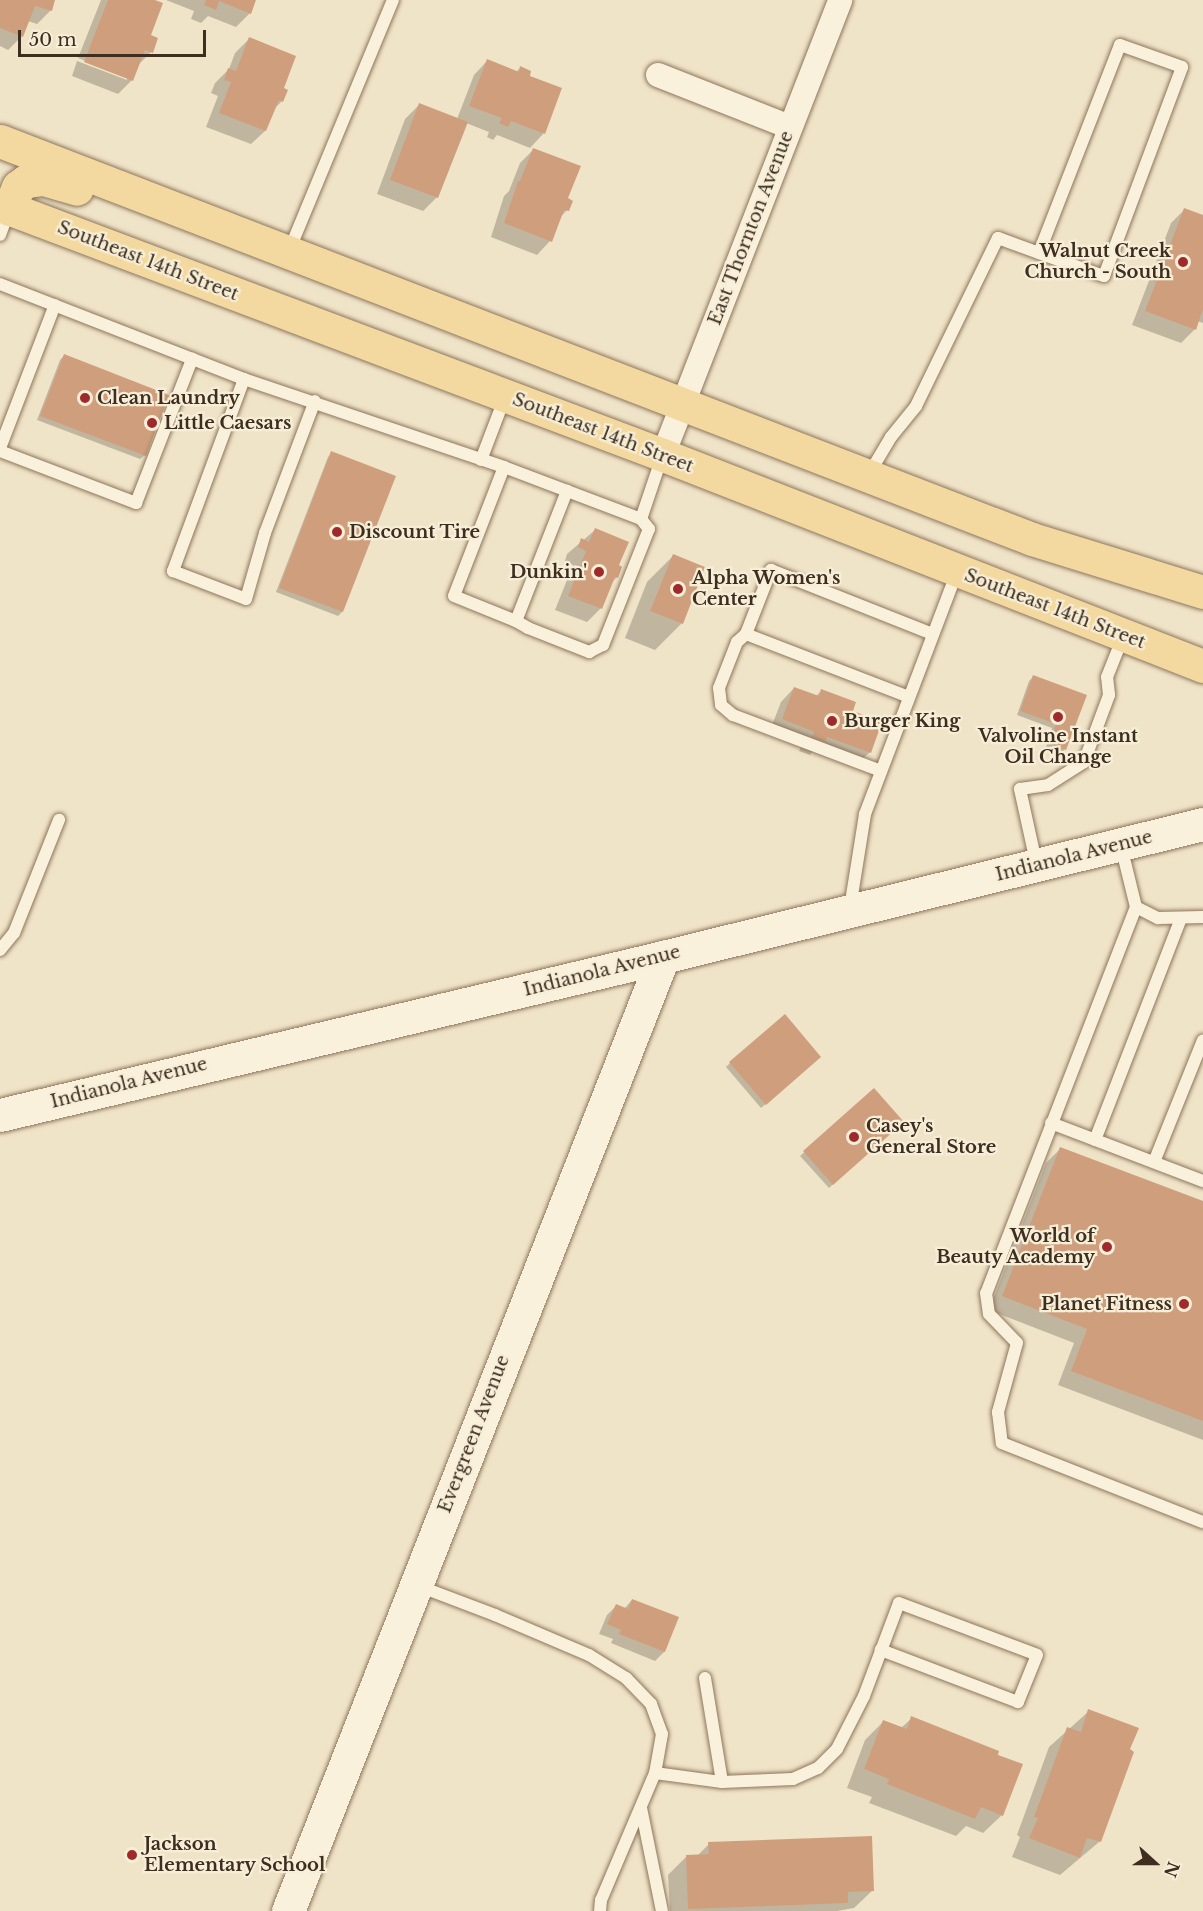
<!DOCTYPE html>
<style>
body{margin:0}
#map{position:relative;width:1203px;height:1911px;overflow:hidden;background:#f0e4c8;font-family:"Libre Baskerville",serif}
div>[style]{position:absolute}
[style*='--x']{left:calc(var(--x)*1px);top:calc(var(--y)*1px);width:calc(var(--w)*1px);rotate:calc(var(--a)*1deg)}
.shadow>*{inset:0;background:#0003}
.building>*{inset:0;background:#cf9f7d}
.roads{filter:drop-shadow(0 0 2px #8d765c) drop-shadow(0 0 2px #8d765c)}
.service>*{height:12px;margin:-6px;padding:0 6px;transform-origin:6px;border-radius:6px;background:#faf1dc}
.minor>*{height:24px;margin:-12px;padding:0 12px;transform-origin:12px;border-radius:12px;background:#faf1dc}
.secondary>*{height:33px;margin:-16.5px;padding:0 16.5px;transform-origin:16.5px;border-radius:16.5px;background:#faf1dc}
.primary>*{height:33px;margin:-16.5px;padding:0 16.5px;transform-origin:16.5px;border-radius:16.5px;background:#f3d9a0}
.dots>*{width:16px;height:16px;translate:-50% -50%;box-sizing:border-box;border:3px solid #f7eed8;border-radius:50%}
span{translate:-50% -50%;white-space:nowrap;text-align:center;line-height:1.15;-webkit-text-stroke:4.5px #f7eed8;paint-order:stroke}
.street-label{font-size:18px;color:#3d2e20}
.poi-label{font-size:18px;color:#3d2e20;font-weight:700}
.right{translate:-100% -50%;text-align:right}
.left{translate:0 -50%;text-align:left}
.north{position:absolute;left:1125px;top:1833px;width:60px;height:60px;-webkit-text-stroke:4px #f7eed8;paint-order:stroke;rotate:111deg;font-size:16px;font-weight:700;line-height:24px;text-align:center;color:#3d2e20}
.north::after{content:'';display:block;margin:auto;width:21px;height:27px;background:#3d2e20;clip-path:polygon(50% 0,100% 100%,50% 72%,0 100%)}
.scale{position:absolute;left:18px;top:30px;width:188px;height:27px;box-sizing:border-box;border:3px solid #3d2e20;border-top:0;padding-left:8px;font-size:18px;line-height:21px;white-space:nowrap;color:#3d2e20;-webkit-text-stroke:4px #f7eed8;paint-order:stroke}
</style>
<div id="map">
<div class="shadow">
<i style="clip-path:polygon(0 0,54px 0,51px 10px,37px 24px,28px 21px,22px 36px,8px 50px,0 46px)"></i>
<i style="clip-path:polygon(101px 0,151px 0,149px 36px,151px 52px,137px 66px,132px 80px,118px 94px,72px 76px,77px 61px,127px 80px,127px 77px,78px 58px)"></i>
<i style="clip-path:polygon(166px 0,255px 0,250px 13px,236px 27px,208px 16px,201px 23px,191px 19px,194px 11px)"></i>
<i style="clip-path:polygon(249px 39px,282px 89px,282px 101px,274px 109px,265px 131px,251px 144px,206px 127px,218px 96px,211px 93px,215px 83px,229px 69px,235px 53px)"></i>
<i style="clip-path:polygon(487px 61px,516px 72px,520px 68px,528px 77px,560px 89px,543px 134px,530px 148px,497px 135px,493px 140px,487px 137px,489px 132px,466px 123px,437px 197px,423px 211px,377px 194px,405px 119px,419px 105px,457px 119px,474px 75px)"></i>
<i style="clip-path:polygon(534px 149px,567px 199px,567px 210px,559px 219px,550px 241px,537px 255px,491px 237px,504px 196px,509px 191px,520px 163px)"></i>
<i style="clip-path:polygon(1185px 209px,1203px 216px,1203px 323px,1197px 321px,1195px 329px,1181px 343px,1132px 325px,1171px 223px)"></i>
<i style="clip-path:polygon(64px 356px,145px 455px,140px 459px,37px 420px,60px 360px)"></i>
<i style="clip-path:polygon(332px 453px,342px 612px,338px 616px,276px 592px,328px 457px)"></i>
<i style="clip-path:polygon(595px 530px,617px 566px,617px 577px,611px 583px,600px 609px,587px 622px,555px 610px,573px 565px,565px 561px,567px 554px)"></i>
<i style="clip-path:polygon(673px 556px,682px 623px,655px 650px,625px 638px,647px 582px)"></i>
<i style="clip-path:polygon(1033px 677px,1085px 696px,1065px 749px,1061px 753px,1046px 747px,1052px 728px,1017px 715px,1029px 681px)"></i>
<i style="clip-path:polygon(794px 688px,816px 696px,822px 690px,851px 712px,881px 723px,869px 753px,855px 766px,814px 750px,810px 755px,799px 751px,801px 746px,769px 733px,781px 702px)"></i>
<i style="clip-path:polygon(815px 1061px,761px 1108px,726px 1067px,730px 1063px)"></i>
<i style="clip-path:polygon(873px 1090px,902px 1122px,829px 1188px,800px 1156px)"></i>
<i style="clip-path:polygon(1060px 1149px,1203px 1204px,1203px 1440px,1058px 1385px,1074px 1343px,989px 1310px,1046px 1163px)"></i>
<i style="clip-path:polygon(632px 1600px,677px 1618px,664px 1652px,655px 1661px,611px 1643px,613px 1639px,599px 1634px,607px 1615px,616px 1606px,624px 1609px)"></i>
<i style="clip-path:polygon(1089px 1711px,1132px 1752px,1099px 1842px,1060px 1875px,1012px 1857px,1020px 1837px,1017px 1835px,1049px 1747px)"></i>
<i style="clip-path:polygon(912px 1718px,1002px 1815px,983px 1833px,966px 1826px,956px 1836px,869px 1803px,872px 1797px,847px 1788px,865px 1740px,883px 1722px,901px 1728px)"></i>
<i style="clip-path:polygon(709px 1844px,873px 1890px,854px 1908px,837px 1911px,670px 1911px,668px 1875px,687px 1856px,697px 1856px)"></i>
</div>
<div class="building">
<i style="clip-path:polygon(0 0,55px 0,52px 11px,35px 6px,23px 37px,0 28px)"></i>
<i style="clip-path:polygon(108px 0,155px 0,163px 3px,151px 35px,158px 38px,153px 53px,145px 50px,133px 81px,84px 62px)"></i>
<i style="clip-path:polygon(206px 0,256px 0,251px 14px,219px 1px,216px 10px,204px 5px)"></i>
<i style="clip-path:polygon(249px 37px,296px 56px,284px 88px,288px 90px,283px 102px,279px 100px,266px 131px,219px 113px,231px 82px,224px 80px,228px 68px,236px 71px)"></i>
<i style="clip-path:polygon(487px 59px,519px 72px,520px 66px,531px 71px,530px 76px,562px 88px,545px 134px,511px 121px,508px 127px,499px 123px,502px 118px,469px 106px)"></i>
<i style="clip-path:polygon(419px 103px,468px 122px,438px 198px,390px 180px)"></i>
<i style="clip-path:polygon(533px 148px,581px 166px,568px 198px,573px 201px,569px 211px,564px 210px,552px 242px,504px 223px,518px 181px,520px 181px)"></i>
<i style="clip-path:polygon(1184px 208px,1203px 215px,1203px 309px,1196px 330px,1145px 311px)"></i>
<i style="clip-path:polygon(64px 354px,169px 395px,146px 456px,40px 416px)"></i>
<i style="clip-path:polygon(331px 451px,396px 476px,343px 612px,279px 588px)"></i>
<i style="clip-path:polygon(595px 528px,629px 542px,619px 565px,622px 567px,618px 578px,615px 577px,602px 609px,568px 596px,586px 551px,578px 547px,581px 538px,589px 542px)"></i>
<i style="clip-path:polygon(673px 554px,705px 567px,683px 624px,650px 611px)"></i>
<i style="clip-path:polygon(1033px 675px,1087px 695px,1066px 750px,1049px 743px,1056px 724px,1020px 711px)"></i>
<i style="clip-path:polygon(794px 687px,819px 696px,821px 689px,856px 702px,853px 711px,882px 722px,871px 753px,827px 737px,825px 742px,812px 737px,814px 732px,782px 719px)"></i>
<i style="clip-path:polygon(785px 1014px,821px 1057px,766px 1105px,729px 1062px)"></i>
<i style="clip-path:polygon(874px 1088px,904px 1122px,833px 1185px,803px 1151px)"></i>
<i style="clip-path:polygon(1060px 1147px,1203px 1201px,1203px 1421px,1071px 1371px,1087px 1329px,1002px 1296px)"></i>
<i style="clip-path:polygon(632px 1599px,679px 1617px,665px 1652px,619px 1634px,621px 1630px,607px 1624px,616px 1604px,628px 1609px)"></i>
<i style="clip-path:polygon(1088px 1709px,1139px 1728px,1130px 1749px,1134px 1752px,1101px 1842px,1087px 1838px,1080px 1858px,1029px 1838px,1038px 1818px,1034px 1817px,1067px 1727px,1081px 1732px)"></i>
<i style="clip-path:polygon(911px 1716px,999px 1751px,998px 1755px,1023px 1764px,1003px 1816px,981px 1807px,975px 1819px,887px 1784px,889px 1779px,864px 1769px,883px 1720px,907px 1729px)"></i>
<i style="clip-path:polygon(872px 1836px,874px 1891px,848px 1892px,848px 1903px,688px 1909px,686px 1855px,709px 1854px,708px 1842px)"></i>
</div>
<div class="roads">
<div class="service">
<i style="--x:0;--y:235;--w:27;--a:-70"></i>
<i style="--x:289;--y:251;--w:272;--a:-67.5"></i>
<i style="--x:0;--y:284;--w:262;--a:21.3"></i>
<i style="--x:244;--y:379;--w:274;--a:18.7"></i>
<i style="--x:504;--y:467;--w:147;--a:20.8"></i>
<i style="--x:641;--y:519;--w:65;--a:-71.3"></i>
<i style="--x:244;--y:379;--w:205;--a:110.3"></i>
<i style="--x:173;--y:571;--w:78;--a:21"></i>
<i style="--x:246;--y:599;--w:69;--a:-73.9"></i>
<i style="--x:265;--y:533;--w:141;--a:-69.3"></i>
<i style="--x:0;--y:448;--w:153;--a:-69"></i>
<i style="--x:0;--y:451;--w:146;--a:20.9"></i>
<i style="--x:136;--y:503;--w:155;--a:-68.7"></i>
<i style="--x:481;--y:460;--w:67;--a:-69.1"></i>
<i style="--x:504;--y:467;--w:138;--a:111.2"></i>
<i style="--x:454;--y:596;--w:67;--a:22"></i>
<i style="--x:516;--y:621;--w:140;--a:-68.6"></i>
<i style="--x:869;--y:474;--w:43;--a:-59.3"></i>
<i style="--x:891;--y:437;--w:40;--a:-51"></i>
<i style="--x:916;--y:406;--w:187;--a:-64"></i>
<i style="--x:998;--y:238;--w:44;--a:20.1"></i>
<i style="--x:1039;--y:253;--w:69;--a:19.5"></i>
<i style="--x:1104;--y:276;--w:223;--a:-69.5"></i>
<i style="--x:1182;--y:67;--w:66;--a:-160.5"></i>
<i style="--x:1120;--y:45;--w:223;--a:111.3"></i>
<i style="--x:516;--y:621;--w:14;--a:30"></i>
<i style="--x:528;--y:628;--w:66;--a:21.5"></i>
<i style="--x:589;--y:652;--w:16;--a:-27"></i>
<i style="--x:603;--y:645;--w:125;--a:-68.4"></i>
<i style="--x:649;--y:529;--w:13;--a:-129"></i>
<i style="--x:746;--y:634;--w:12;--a:138"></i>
<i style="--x:737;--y:642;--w:49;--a:111.4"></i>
<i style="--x:719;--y:688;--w:17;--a:83"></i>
<i style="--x:721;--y:705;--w:16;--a:40"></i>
<i style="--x:733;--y:715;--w:158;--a:20.7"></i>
<i style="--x:909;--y:697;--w:175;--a:-158.9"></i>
<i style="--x:746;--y:634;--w:69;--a:-68.7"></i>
<i style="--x:771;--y:570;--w:174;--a:21.6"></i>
<i style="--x:1121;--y:846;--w:63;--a:76.2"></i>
<i style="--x:1136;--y:907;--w:25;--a:27"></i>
<i style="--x:1158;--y:918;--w:45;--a:-1.3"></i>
<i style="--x:1036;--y:862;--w:75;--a:-102.4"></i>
<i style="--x:1020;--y:789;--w:28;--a:-8"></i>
<i style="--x:1048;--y:785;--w:43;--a:-32.6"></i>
<i style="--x:1084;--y:762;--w:72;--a:-69.5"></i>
<i style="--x:1109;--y:695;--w:18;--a:-96"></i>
<i style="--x:1107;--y:677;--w:43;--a:-68.2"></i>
<i style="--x:1136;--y:907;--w:414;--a:111.2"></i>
<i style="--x:986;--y:1293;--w:21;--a:82"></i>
<i style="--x:989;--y:1314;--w:40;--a:46"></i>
<i style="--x:1017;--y:1343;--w:72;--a:105.4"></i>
<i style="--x:998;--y:1412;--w:31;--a:83"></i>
<i style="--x:1002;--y:1443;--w:216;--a:21.5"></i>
<i style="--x:850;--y:908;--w:95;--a:-80.9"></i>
<i style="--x:865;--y:814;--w:259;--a:-69.2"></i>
<i style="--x:0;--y:950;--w:22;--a:-51"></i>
<i style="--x:14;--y:933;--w:122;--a:-68.3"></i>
<i style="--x:1051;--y:1123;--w:163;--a:20.9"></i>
<i style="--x:1095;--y:1140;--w:238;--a:-68.8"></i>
<i style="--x:1154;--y:1162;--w:131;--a:-68.1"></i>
<i style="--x:416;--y:1585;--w:85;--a:20.8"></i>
<i style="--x:495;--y:1615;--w:102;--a:23.1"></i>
<i style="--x:589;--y:1655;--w:44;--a:31.9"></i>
<i style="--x:626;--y:1678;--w:36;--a:46"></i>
<i style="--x:651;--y:1704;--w:32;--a:70"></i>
<i style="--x:662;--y:1734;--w:40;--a:100"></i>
<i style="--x:655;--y:1773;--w:138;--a:113"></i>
<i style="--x:601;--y:1900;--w:11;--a:95"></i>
<i style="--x:705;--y:1678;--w:105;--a:80.7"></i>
<i style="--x:655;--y:1773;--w:68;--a:7.7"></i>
<i style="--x:722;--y:1782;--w:71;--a:-2.4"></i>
<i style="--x:793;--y:1779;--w:27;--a:-24"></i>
<i style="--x:818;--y:1768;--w:27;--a:-45"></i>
<i style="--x:837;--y:1749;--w:59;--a:-63"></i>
<i style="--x:864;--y:1696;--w:99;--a:-69.4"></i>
<i style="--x:899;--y:1603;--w:147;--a:20.6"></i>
<i style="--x:1037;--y:1655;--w:51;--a:112"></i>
<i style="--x:1018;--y:1702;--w:147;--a:-159.2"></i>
<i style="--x:641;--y:1808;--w:105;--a:78.5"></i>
</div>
<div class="minor">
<i style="--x:658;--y:75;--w:142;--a:21.5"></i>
<i style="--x:663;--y:455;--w:488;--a:-68.7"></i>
</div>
<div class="secondary">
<i style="--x:0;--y:1115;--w:682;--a:-13.4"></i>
<i style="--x:663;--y:957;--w:556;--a:-13.84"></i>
<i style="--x:288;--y:1911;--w:1025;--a:-68.54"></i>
</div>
<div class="primary">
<i style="--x:0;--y:141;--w:1106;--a:21.09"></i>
<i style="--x:1032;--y:539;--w:179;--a:17.2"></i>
<i style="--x:0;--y:205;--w:709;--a:20.66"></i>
<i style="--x:663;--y:455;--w:580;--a:21.34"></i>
<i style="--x:9;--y:209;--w:24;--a:-68"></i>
<i style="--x:18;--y:187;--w:10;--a:-37"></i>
<i style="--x:26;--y:181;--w:17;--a:-7"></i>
<i style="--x:43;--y:179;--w:35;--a:16"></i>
</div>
</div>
<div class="dots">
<i style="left:1183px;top:262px;background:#9e2a2b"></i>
<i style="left:85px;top:398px;background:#9e2a2b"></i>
<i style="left:152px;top:423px;background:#9e2a2b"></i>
<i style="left:337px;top:532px;background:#9e2a2b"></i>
<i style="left:599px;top:572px;background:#9e2a2b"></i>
<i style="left:678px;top:589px;background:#9e2a2b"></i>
<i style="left:1058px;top:717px;background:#9e2a2b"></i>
<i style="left:832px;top:721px;background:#9e2a2b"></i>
<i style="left:854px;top:1137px;background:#9e2a2b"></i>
<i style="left:1107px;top:1247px;background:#9e2a2b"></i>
<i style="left:1184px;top:1304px;background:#9e2a2b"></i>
<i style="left:132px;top:1855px;background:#9e2a2b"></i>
</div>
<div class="street-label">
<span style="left:751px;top:228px;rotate:-69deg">East Thornton Avenue</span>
<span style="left:148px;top:261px;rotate:21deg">Southeast 14th Street</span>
<span style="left:603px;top:433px;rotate:21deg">Southeast 14th Street</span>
<span style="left:1055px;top:609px;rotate:21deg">Southeast 14th Street</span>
<span style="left:1074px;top:856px;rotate:-14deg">Indianola Avenue</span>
<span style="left:602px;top:971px;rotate:-14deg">Indianola Avenue</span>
<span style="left:129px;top:1083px;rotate:-14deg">Indianola Avenue</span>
<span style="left:474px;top:1434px;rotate:-69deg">Evergreen Avenue</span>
</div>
<div class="poi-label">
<span class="right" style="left:1171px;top:262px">Walnut Creek<br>Church - South</span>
<span class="left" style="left:97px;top:398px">Clean Laundry</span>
<span class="left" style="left:164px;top:423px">Little Caesars</span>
<span class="left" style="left:349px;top:532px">Discount Tire</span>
<span class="right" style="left:587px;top:572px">Dunkin'</span>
<span class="left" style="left:692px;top:589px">Alpha Women's<br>Center</span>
<span class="left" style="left:844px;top:721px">Burger King</span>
<span style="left:1058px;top:747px">Valvoline Instant<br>Oil Change</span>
<span class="left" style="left:866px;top:1137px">Casey's<br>General Store</span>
<span class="right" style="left:1095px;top:1247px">World of<br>Beauty Academy</span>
<span class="right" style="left:1172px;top:1304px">Planet Fitness</span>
<span class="left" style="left:144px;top:1855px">Jackson<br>Elementary School</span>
</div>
<div class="north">N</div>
<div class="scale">50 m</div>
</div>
